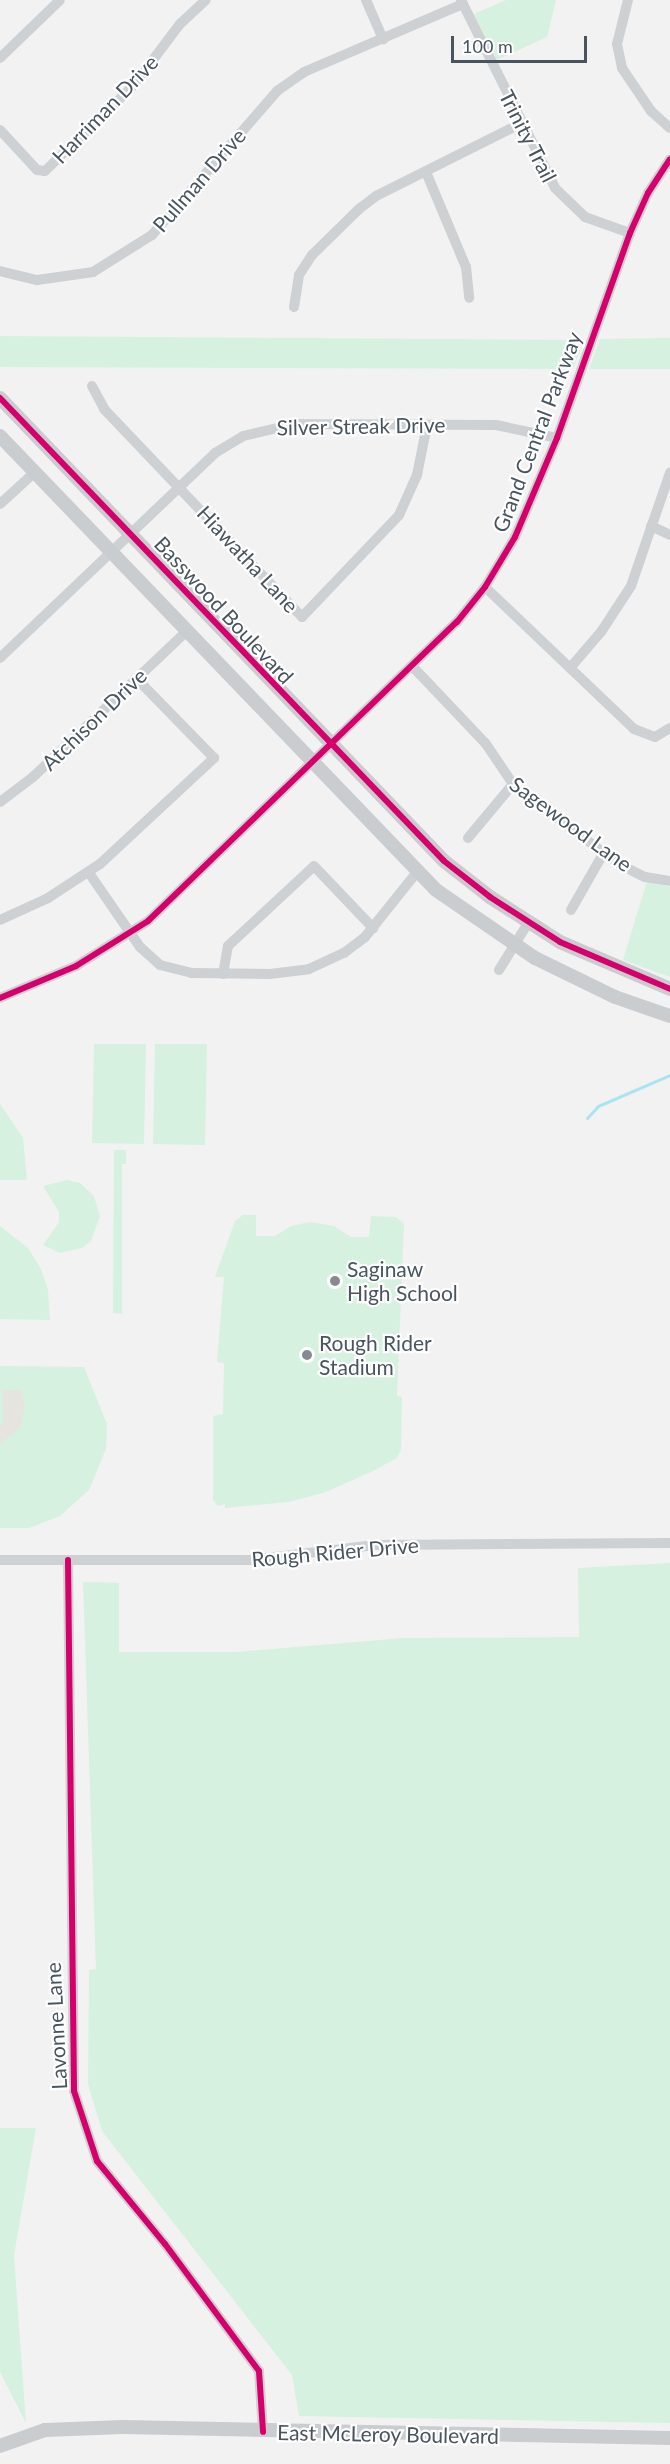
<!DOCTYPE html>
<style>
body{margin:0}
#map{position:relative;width:670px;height:2464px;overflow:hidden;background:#f2f2f2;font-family:Lato,sans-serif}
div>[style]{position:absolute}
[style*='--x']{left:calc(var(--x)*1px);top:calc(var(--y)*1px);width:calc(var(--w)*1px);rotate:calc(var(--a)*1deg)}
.green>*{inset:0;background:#d6f1df}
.sand>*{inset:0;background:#e5e4de}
.stream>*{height:3px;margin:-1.5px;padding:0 1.5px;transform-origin:1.5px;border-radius:1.5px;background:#a9e5f1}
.minor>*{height:10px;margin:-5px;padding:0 5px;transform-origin:5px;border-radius:5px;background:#cdd1d3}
.major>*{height:14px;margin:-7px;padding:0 7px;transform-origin:7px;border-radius:7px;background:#c9cdd0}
.cycleway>*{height:6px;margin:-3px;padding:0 3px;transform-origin:3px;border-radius:3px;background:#d6006c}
.dots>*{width:16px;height:16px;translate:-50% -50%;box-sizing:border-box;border:3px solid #fff;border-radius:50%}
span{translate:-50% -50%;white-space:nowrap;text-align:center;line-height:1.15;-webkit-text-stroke:4.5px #fff;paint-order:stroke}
.street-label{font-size:21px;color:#48555f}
.poi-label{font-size:21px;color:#48555f}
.left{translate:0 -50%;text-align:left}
.scale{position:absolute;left:451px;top:36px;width:136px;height:27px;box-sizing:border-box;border:3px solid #48555f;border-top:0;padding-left:8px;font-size:18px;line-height:21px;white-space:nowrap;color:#48555f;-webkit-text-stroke:4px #fff;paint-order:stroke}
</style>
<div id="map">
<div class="green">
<i style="clip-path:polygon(506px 0,556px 0,547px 37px,497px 60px,474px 14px)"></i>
<i style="clip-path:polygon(0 336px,584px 340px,573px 369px,0 367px)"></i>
<i style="clip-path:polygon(670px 338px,670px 369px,589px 369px,600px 339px)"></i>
<i style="clip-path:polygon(647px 881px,670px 887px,670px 977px,623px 960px)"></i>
<i style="clip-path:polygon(94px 1044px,146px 1044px,144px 1144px,92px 1143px)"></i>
<i style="clip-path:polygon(155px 1044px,207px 1044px,205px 1145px,153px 1144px)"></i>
<i style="clip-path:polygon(0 1104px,23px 1138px,27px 1180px,0 1180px)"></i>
<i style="clip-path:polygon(114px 1150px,126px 1150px,126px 1164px,122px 1164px,122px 1314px,113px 1313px)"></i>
<i style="clip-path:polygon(67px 1180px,80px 1183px,94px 1196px,100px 1216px,91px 1241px,82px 1248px,60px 1253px,43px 1245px,59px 1222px,59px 1212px,43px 1186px)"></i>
<i style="clip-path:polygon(243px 1215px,256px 1215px,256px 1236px,275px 1236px,291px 1226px,310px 1222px,334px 1226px,351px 1237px,369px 1237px,371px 1216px,396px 1217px,404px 1224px,397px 1396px,402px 1397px,401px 1450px,397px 1458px,373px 1471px,326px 1492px,289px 1502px,225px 1508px,225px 1504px,218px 1506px,213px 1500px,213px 1416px,223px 1414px,224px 1363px,217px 1362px,224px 1277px,215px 1277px,235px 1221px)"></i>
<i style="clip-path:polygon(0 1226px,28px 1248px,41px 1269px,48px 1290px,50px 1320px,0 1319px)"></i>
<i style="clip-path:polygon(0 1366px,84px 1367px,107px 1424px,106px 1449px,89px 1490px,60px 1516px,29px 1528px,0 1528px)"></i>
<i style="clip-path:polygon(670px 1563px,670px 2423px,299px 2416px,292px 2375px,102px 2131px,88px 2084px,89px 1970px,96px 1969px,83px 1582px,119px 1583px,119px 1652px,235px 1652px,403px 1638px,579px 1637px,578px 1568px)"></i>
<i style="clip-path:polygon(0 2128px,36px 2128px,14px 2255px,26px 2423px,0 2372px)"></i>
</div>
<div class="sand">
<i style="clip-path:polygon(2px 1390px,21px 1390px,25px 1407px,20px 1427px,0 1444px,0 1425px,4px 1421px)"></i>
</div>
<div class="stream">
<i style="--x:587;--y:1118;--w:16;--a:-47"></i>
<i style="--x:598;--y:1106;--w:78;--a:-23.3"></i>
</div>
<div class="minor">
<i style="--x:366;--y:0;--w:43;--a:66.4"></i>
<i style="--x:461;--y:0;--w:210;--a:63.4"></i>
<i style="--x:555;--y:188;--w:42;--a:44"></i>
<i style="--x:585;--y:217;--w:48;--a:19.6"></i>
<i style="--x:628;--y:0;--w:45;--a:104"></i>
<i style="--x:617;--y:44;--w:25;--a:78"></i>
<i style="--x:622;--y:68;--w:52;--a:56"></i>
<i style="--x:651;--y:111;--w:25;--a:42"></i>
<i style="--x:0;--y:58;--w:83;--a:-44"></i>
<i style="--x:0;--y:130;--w:54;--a:47.2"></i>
<i style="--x:37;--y:170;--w:8;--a:7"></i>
<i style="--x:45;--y:171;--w:124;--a:-44"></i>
<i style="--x:134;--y:85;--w:76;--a:-53"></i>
<i style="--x:180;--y:24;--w:35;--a:-43"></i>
<i style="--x:426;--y:172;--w:103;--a:67.2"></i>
<i style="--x:466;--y:267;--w:31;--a:84"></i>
<i style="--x:0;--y:271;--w:38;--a:14"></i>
<i style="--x:37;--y:280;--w:57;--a:-8.1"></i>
<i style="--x:93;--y:272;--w:70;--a:-32.1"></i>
<i style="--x:152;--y:235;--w:191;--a:-49"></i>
<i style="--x:277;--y:91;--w:33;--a:-35"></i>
<i style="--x:304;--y:72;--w:173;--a:-23.2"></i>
<i style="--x:294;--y:307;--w:32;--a:-81"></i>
<i style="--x:299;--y:275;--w:24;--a:-57"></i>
<i style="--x:312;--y:255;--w:66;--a:-44.4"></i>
<i style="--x:359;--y:209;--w:21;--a:-37"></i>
<i style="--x:376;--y:196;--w:161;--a:-26.6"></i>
<i style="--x:92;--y:386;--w:26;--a:62"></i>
<i style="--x:104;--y:409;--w:287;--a:46.4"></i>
<i style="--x:302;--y:617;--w:141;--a:-46.4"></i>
<i style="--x:399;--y:515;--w:44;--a:-65.8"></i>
<i style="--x:417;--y:475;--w:51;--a:-78.7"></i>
<i style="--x:0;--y:504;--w:47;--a:-42.4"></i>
<i style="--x:651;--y:526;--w:21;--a:25"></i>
<i style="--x:485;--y:587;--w:206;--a:43.6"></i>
<i style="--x:634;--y:729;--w:22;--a:21"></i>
<i style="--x:655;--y:737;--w:17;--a:-31"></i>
<i style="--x:0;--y:658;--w:297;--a:-43.6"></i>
<i style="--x:215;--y:453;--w:33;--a:-31"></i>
<i style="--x:243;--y:436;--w:53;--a:-13"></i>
<i style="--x:295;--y:424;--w:201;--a:0.3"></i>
<i style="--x:496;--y:425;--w:62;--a:12"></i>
<i style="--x:413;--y:667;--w:106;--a:46.5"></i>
<i style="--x:486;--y:744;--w:48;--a:56"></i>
<i style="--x:513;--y:784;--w:131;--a:37.2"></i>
<i style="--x:617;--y:863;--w:31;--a:27"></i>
<i style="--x:645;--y:877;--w:25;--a:9"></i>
<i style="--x:570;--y:668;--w:48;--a:-49.3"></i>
<i style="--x:601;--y:632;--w:55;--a:-56.9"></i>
<i style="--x:631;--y:586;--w:120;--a:-71"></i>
<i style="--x:0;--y:802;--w:41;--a:-37.1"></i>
<i style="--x:33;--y:777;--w:209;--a:-43.5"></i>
<i style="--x:468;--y:838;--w:70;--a:-50.2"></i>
<i style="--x:89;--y:873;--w:90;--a:55.4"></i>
<i style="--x:140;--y:947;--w:27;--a:42"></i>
<i style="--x:160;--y:965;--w:32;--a:14"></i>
<i style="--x:191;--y:973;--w:79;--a:0.7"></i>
<i style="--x:270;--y:974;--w:39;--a:-7"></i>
<i style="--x:309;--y:969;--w:38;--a:-25"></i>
<i style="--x:344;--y:953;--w:26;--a:-37"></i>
<i style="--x:365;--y:937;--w:83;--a:-51.3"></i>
<i style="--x:571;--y:910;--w:64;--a:-60.3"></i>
<i style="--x:0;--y:920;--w:53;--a:-24.6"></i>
<i style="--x:48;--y:898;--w:62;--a:-33.2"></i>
<i style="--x:100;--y:864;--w:156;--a:-42.9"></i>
<i style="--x:214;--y:758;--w:112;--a:-134.3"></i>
<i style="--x:499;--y:970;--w:55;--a:-58.3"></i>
<i style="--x:223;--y:974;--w:28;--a:-80"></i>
<i style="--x:228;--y:946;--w:117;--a:-42.9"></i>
<i style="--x:314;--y:866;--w:86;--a:46.4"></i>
<i style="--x:0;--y:998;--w:82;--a:-22.8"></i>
<i style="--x:76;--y:966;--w:85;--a:-32"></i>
<i style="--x:148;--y:921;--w:430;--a:-44.1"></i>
<i style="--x:457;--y:622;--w:45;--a:-51.3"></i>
<i style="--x:485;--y:587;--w:58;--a:-59"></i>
<i style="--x:515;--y:537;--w:108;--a:-67"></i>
<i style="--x:557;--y:438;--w:218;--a:-70.4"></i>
<i style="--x:630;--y:233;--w:44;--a:-65.8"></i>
<i style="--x:648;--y:193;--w:40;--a:-57.1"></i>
<i style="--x:0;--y:1560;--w:250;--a:0"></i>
<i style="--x:250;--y:1560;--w:126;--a:-6.8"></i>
<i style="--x:375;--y:1545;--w:295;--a:-0.4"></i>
<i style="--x:68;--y:1560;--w:531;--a:89.35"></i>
<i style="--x:74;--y:2091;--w:74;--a:71.8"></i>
<i style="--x:97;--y:2161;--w:107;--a:50.7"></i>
<i style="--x:165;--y:2244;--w:158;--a:53.5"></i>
<i style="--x:259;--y:2371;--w:61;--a:86.2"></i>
</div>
<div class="major">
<i style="--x:0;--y:398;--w:641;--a:46.2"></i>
<i style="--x:444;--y:861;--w:58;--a:38"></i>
<i style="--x:490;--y:897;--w:83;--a:32.7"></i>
<i style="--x:560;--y:942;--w:120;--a:23.1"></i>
<i style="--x:0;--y:436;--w:629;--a:46.16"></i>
<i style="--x:436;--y:890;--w:120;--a:34.5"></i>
<i style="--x:535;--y:958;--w:89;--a:26"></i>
<i style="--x:615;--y:997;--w:58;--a:19.1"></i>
<i style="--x:0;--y:2446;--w:48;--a:-19.6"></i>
<i style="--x:45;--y:2430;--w:78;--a:-2.2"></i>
<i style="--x:123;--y:2427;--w:547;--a:1.15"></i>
</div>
<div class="cycleway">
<i style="--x:0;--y:398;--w:641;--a:46.2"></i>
<i style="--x:444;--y:861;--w:58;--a:38"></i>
<i style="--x:490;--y:897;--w:83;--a:32.7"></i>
<i style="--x:560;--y:942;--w:120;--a:23.1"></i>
<i style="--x:0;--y:998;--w:82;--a:-22.8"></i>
<i style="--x:76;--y:966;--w:85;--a:-32"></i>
<i style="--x:148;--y:921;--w:430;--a:-44.1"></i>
<i style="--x:457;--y:622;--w:45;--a:-51.3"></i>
<i style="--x:485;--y:587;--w:58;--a:-59"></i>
<i style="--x:515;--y:537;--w:108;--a:-67"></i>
<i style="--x:557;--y:438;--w:218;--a:-70.4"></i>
<i style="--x:630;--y:233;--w:44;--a:-65.8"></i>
<i style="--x:648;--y:193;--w:40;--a:-57.1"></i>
<i style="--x:68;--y:1560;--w:531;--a:89.35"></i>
<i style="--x:74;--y:2091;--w:74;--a:71.8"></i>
<i style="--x:97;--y:2161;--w:107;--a:50.7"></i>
<i style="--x:165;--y:2244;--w:158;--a:53.5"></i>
<i style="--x:259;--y:2371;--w:61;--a:86.2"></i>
</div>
<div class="dots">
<i style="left:335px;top:1281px;background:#848c92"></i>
<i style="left:307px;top:1355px;background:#848c92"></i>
</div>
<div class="street-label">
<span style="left:105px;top:109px;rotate:-46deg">Harriman Drive</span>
<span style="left:528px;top:136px;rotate:63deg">Trinity Trail</span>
<span style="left:199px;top:180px;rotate:-49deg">Pullman Drive</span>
<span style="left:361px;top:426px;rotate:-1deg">Silver Streak Drive</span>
<span style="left:537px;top:432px;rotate:-69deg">Grand Central Parkway</span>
<span style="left:248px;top:559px;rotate:47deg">Hiawatha Lane</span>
<span style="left:224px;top:610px;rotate:47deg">Basswood Boulevard</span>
<span style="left:94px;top:719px;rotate:-44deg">Atchison Drive</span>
<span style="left:571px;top:824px;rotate:36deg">Sagewood Lane</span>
<span style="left:335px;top:1552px;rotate:-5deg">Rough Rider Drive</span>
<span style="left:56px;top:2026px;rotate:-93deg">Lavonne Lane</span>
<span style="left:388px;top:2434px;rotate:1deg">East McLeroy Boulevard</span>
</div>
<div class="poi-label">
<span class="left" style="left:347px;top:1281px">Saginaw<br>High School</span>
<span class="left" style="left:319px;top:1355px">Rough Rider<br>Stadium</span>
</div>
<div class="scale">100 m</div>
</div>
